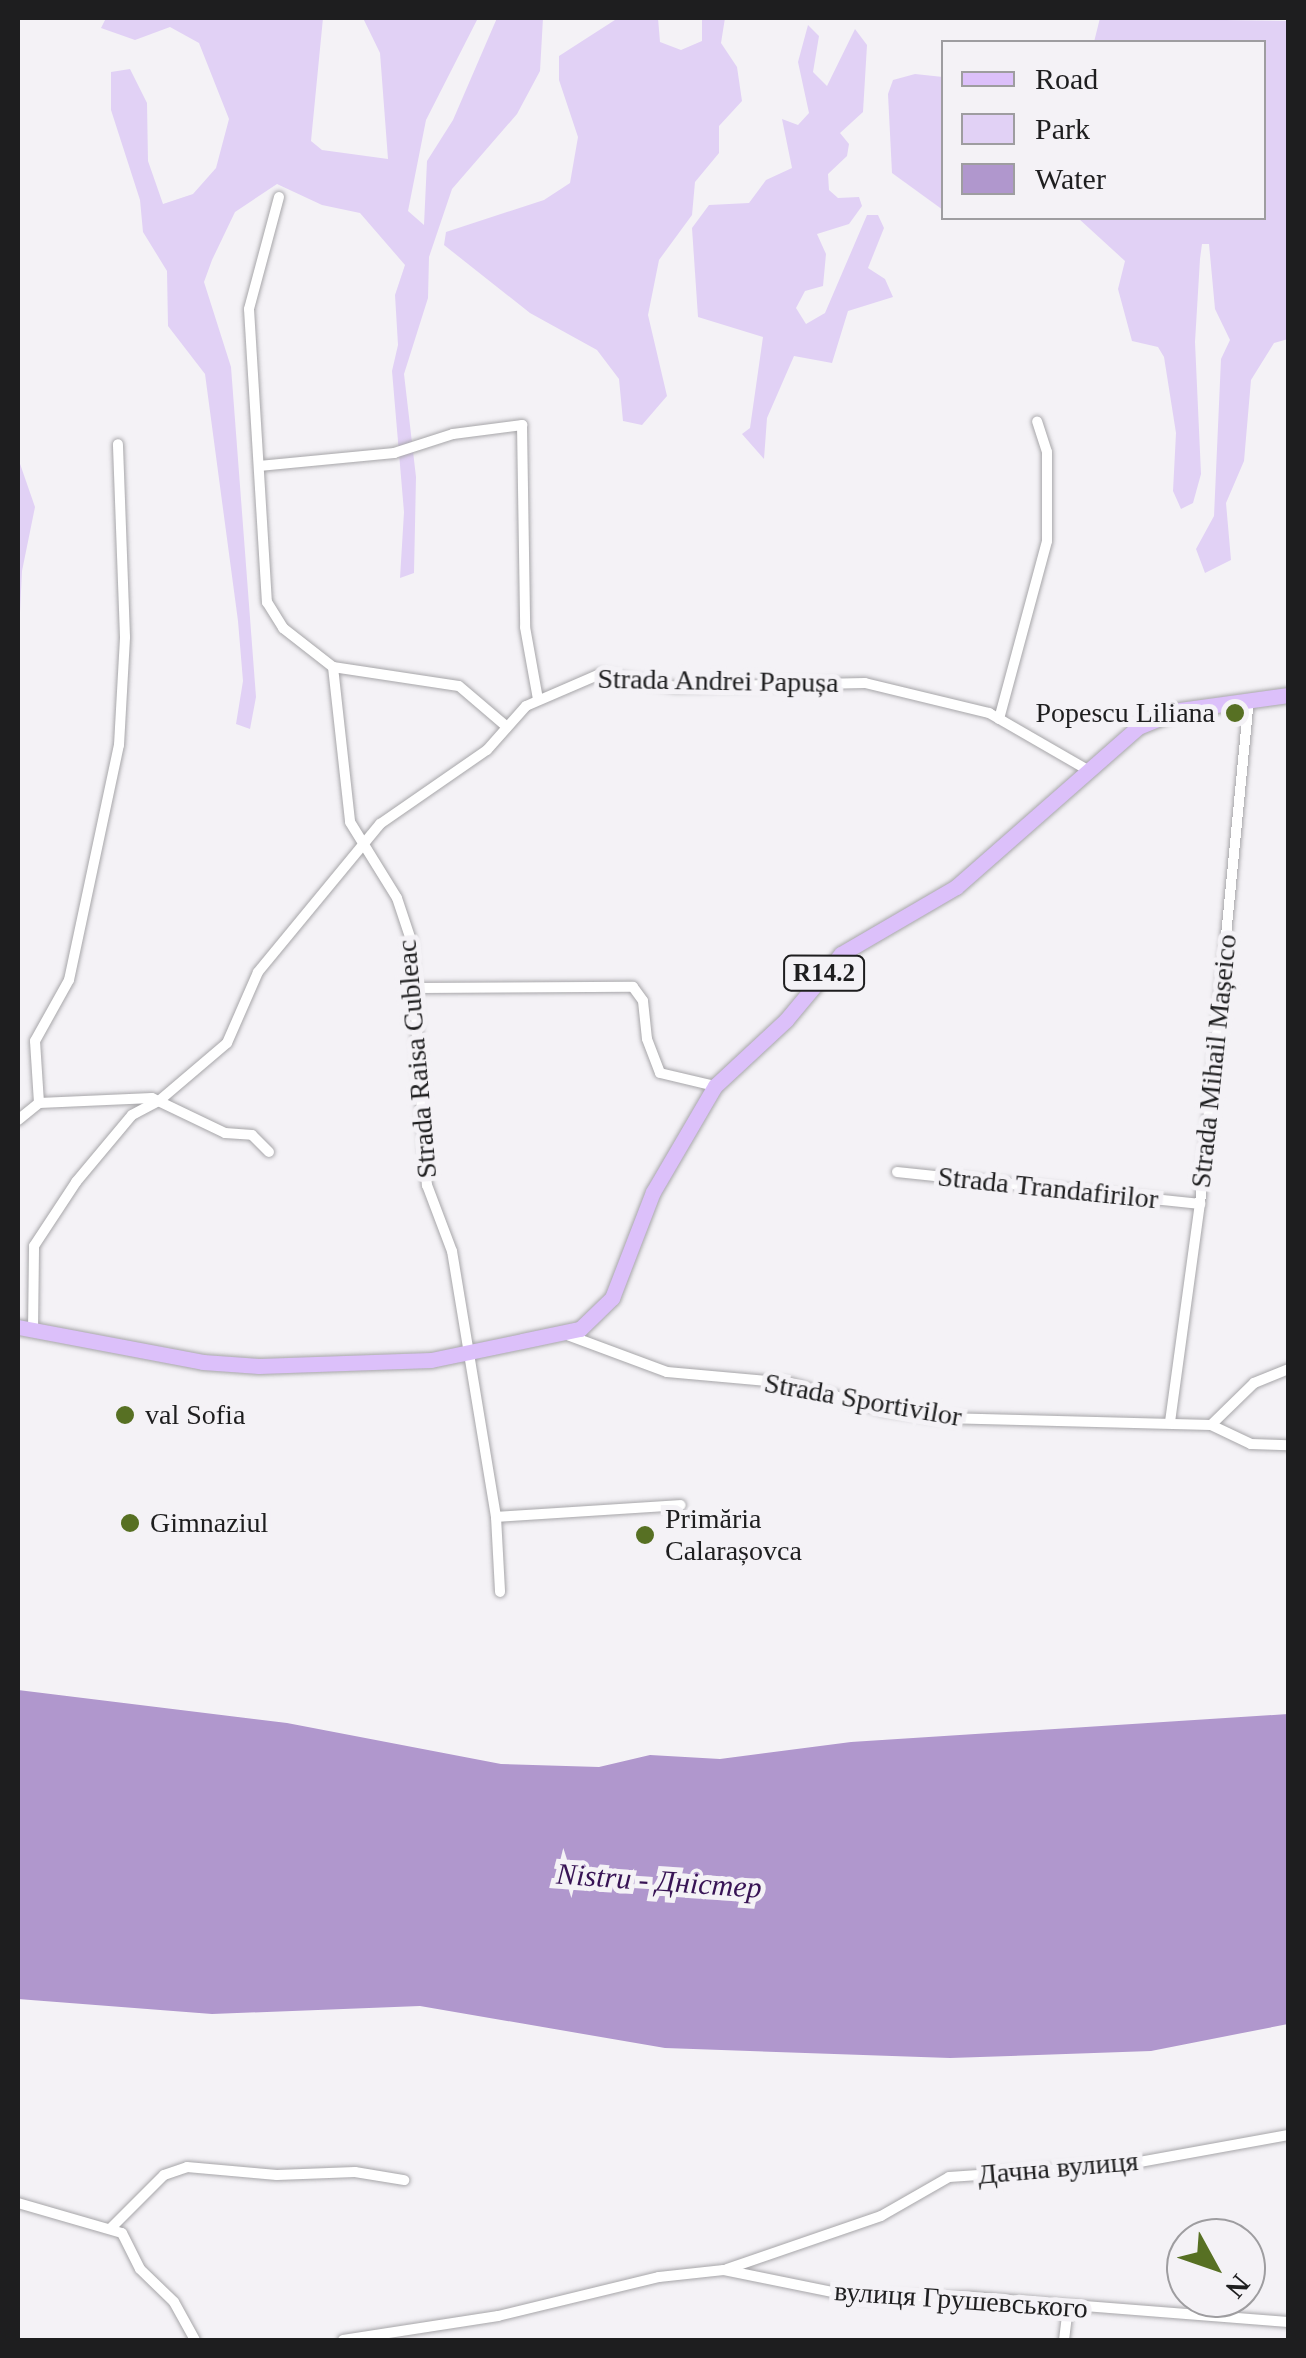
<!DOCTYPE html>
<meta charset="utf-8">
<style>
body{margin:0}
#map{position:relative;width:1306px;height:2358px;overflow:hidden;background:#f4f2f6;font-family:"Times New Roman",serif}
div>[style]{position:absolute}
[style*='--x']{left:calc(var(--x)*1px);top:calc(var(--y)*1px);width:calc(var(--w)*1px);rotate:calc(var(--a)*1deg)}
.green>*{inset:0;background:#e1d1f5}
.water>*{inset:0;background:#b097cd}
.roads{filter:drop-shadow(0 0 2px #a7a6a9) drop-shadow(0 0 2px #a7a6a9)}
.minor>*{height:10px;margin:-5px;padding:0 5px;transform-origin:5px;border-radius:5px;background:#fff}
.primary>*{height:15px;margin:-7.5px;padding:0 7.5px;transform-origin:7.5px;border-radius:7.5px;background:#dcc0fa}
.dots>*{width:28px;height:28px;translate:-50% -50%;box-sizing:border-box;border:5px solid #f4f2f6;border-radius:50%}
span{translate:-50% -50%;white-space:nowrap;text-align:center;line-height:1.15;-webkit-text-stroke:10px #f4f2f6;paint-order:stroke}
.shield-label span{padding:2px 8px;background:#f4f2f6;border:2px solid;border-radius:8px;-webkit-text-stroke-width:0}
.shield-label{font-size:25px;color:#1e1e1f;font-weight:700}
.street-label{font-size:28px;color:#1e1e1f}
.poi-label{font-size:28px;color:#1e1e1f}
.right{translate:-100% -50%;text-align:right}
.left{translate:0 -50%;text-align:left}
.water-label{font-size:30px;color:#381455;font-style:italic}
.frame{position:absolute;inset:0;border:20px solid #1e1e1f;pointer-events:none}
.legend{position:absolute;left:941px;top:40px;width:325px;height:180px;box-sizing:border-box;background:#f4f2f6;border:2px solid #9e9da0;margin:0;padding:12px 18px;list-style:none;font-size:30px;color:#1e1e1f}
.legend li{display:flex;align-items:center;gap:20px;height:50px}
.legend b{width:50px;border:2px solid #9e9da0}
.north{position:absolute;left:1166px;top:2218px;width:100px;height:100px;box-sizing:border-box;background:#f4f2f6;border:2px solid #9e9da0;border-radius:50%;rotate:130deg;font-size:28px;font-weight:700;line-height:40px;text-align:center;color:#1e1e1f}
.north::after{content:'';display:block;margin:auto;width:35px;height:45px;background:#577023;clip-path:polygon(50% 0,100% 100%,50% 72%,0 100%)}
</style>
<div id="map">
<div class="green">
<i style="clip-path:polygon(106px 18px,323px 18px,311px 141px,322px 150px,388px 159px,380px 53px,363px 18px,478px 18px,426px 120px,408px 211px,424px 225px,427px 161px,453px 120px,497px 18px,543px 18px,540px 71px,517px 114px,452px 189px,429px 257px,428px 298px,404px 374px,416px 477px,414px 573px,400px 578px,404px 512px,392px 371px,398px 345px,395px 295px,405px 265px,360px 213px,322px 205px,277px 184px,235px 212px,212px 260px,204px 282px,231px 367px,256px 697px,250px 729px,236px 724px,243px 681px,238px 621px,205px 374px,168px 326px,167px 271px,143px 232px,140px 200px,111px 110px,111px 72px,130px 69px,147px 103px,148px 161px,163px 204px,193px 194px,216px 168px,229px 119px,199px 43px,170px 27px,135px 40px,101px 28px)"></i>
<i style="clip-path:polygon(618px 18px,658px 18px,660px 42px,681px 50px,702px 41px,702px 18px,725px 18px,721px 43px,737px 67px,742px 101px,719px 126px,719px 153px,695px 182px,692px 215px,659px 260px,648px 315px,667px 396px,642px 425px,623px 421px,619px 379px,597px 350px,530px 313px,444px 245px,446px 232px,544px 200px,570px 183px,578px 137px,559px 80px,559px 56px)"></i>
<i style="clip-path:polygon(1100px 18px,1288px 21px,1288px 339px,1274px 343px,1251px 380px,1244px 461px,1226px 503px,1231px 560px,1205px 573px,1196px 549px,1214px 516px,1221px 359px,1230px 340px,1215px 309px,1209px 244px,1202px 244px,1200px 259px,1195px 342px,1201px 474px,1193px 503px,1181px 509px,1173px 491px,1176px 433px,1164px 357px,1158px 347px,1132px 341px,1118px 289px,1125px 261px,1078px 218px,1264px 218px,1264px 42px,1094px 42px)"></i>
<i style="clip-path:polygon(808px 25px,819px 36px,813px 72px,827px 86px,855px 29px,867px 45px,863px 112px,840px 133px,849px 144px,847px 156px,828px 174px,829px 190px,838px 198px,859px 197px,862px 206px,849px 224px,817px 234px,826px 254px,823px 286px,805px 291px,796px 308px,806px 324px,825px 313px,867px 215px,878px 215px,884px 228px,868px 268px,885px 279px,893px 297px,848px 311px,832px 363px,794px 356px,767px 418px,764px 459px,742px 434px,750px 428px,763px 337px,698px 317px,692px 228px,709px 205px,749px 203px,766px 180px,792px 168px,782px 119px,798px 125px,809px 113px,798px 62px)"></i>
<i style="clip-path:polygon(915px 74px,943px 77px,943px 210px,892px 173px,888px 94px,893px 80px)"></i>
<i style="clip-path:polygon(18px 458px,35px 507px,22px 571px,18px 654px)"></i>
</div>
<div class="water">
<i style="clip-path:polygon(18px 1690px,287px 1723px,501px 1764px,599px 1767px,650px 1755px,720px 1759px,851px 1742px,1288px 1714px,1288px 2024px,1151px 2051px,950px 2058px,665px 2048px,420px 2006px,212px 2014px,18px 1999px)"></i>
</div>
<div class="roads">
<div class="minor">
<i style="--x:279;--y:197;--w:116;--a:105"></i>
<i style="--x:249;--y:309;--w:294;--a:86.5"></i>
<i style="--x:267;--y:602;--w:31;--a:58"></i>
<i style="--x:283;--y:628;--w:63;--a:38"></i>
<i style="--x:333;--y:667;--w:156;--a:83.7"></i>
<i style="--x:350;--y:822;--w:89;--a:58.3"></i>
<i style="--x:397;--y:898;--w:44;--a:71.6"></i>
<i style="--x:411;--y:940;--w:246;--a:86.3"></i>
<i style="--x:427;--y:1185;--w:71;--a:69.3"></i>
<i style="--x:452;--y:1251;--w:270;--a:80.6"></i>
<i style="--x:496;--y:1517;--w:75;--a:86.9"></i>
<i style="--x:259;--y:466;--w:136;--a:-5.5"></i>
<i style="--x:394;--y:453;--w:62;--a:-17.9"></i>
<i style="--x:453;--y:434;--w:70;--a:-7.4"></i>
<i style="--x:522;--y:425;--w:202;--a:89.1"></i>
<i style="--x:525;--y:627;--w:73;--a:79.8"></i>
<i style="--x:333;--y:667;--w:127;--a:8.6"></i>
<i style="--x:459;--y:686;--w:63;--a:40.5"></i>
<i style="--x:999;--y:719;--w:184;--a:-74.9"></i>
<i style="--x:1047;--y:541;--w:89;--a:-90"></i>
<i style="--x:1047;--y:452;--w:32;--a:-108"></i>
<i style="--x:417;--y:988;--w:216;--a:-0.3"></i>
<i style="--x:633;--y:987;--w:17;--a:54"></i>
<i style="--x:643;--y:1001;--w:38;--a:84"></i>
<i style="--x:647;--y:1039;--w:36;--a:69"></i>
<i style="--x:660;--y:1073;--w:57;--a:13.3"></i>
<i style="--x:39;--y:1103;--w:62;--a:-93.7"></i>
<i style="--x:35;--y:1041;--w:70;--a:-60.9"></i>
<i style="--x:69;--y:980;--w:240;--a:-78"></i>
<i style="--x:119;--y:745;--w:108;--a:-86.8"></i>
<i style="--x:125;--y:637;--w:193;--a:-92.1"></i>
<i style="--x:18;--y:1120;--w:27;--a:-39"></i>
<i style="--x:39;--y:1103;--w:113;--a:-2.5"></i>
<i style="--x:152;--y:1098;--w:81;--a:25.6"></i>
<i style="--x:225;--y:1133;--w:27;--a:4"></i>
<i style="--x:252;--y:1135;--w:24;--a:45"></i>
<i style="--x:897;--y:1172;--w:305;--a:6"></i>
<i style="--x:33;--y:1332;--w:86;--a:-89.3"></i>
<i style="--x:34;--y:1246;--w:77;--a:-56.7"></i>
<i style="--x:76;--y:1182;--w:87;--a:-50.1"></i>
<i style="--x:132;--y:1115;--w:32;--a:-28"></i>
<i style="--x:160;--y:1100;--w:88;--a:-40.4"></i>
<i style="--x:227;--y:1043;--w:77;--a:-66.4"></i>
<i style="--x:258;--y:972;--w:192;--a:-50.5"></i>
<i style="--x:380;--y:824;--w:130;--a:-34.7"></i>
<i style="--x:487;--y:750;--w:59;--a:-48.4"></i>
<i style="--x:526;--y:706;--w:81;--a:-23.4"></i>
<i style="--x:600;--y:674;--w:77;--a:9.7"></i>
<i style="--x:676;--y:687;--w:189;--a:-1.2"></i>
<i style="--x:865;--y:683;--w:128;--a:13.6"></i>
<i style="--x:989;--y:713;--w:112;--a:30"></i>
<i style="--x:562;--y:1333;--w:112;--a:20.4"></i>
<i style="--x:667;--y:1372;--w:123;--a:5.1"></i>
<i style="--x:790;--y:1383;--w:97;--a:16.2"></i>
<i style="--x:883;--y:1410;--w:61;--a:7.6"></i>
<i style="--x:943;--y:1418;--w:268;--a:1.5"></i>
<i style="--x:1211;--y:1425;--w:44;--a:25.4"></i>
<i style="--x:1251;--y:1444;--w:37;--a:2"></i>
<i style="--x:1170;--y:1422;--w:220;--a:-82.2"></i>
<i style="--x:1200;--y:1204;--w:507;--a:-84.46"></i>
<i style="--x:1211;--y:1425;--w:60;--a:-44.3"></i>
<i style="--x:1254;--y:1383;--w:37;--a:-22"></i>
<i style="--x:496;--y:1517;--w:185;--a:-3.7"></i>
<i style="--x:18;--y:2203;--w:108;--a:16.1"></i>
<i style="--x:122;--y:2233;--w:40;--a:63.4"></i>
<i style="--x:140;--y:2269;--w:47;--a:44.1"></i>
<i style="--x:174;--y:2302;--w:43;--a:61.1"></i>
<i style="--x:110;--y:2229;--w:76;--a:-45"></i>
<i style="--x:164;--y:2175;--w:24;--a:-19"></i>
<i style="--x:187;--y:2167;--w:90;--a:5.1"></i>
<i style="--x:277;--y:2175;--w:78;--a:-2.2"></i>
<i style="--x:355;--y:2172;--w:50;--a:9.3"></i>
<i style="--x:727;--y:2269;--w:163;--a:-19"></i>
<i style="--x:881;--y:2216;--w:78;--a:-29.8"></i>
<i style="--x:949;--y:2177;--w:174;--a:-3.9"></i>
<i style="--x:1123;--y:2165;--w:168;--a:-10.3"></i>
<i style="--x:343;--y:2340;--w:157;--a:-8.8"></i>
<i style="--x:498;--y:2316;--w:166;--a:-13.6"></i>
<i style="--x:659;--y:2277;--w:65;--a:-6.1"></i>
<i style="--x:724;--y:2270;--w:141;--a:11.5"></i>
<i style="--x:862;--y:2298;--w:108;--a:-0.5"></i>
<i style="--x:970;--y:2297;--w:319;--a:4.5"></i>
<i style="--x:1064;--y:2340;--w:33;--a:-83"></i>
</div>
<div class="primary">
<i style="--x:18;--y:1327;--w:188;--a:10.7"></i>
<i style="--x:203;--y:1362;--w:56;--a:4.1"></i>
<i style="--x:259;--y:1366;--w:172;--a:-2"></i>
<i style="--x:431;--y:1360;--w:152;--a:-11.8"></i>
<i style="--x:580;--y:1329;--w:45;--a:-44.1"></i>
<i style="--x:612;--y:1298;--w:114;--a:-68.9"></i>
<i style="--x:653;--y:1192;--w:123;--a:-59.7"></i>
<i style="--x:715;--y:1086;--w:97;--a:-42.9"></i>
<i style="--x:786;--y:1020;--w:86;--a:-50.2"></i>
<i style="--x:841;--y:954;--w:133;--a:-30.2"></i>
<i style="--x:956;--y:887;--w:242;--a:-41.3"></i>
<i style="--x:1138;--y:727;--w:45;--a:-22"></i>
<i style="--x:1180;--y:710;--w:109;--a:-7.9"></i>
</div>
</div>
<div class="dots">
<i style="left:1235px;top:713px;background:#577023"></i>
<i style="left:125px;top:1415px;background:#577023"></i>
<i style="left:130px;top:1523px;background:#577023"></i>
<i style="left:645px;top:1535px;background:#577023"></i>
</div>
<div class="shield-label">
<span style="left:824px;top:973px">R14.2</span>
</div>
<div class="street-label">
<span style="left:718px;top:681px;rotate:1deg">Strada Andrei Papușa</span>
<span style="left:417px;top:1059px;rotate:-95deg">Strada Raisa Cubleac</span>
<span style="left:1214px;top:1061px;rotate:-84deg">Strada Mihail Mașeico</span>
<span style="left:1048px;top:1188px;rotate:6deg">Strada Trandafirilor</span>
<span style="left:863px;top:1400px;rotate:10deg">Strada Sportivilor</span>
<span style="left:1058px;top:2168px;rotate:-5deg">Дачна вулиця</span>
<span style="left:961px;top:2300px;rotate:4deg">вулиця Грушевського</span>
</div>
<div class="poi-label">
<span class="right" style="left:1215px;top:713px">Popescu Liliana</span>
<span class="left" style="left:145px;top:1415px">val Sofia</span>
<span class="left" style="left:665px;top:1535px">Primăria<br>Calarașovca</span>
<span class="left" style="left:150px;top:1523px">Gimnaziul</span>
</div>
<div class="water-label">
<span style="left:659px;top:1881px;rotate:4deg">Nistru - Дністер</span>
</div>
<div class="frame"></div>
<ul class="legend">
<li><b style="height:12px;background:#dcc0fa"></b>Road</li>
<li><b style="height:28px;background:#e1d1f5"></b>Park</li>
<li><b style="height:28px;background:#b097cd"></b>Water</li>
</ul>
<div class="north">N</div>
</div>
